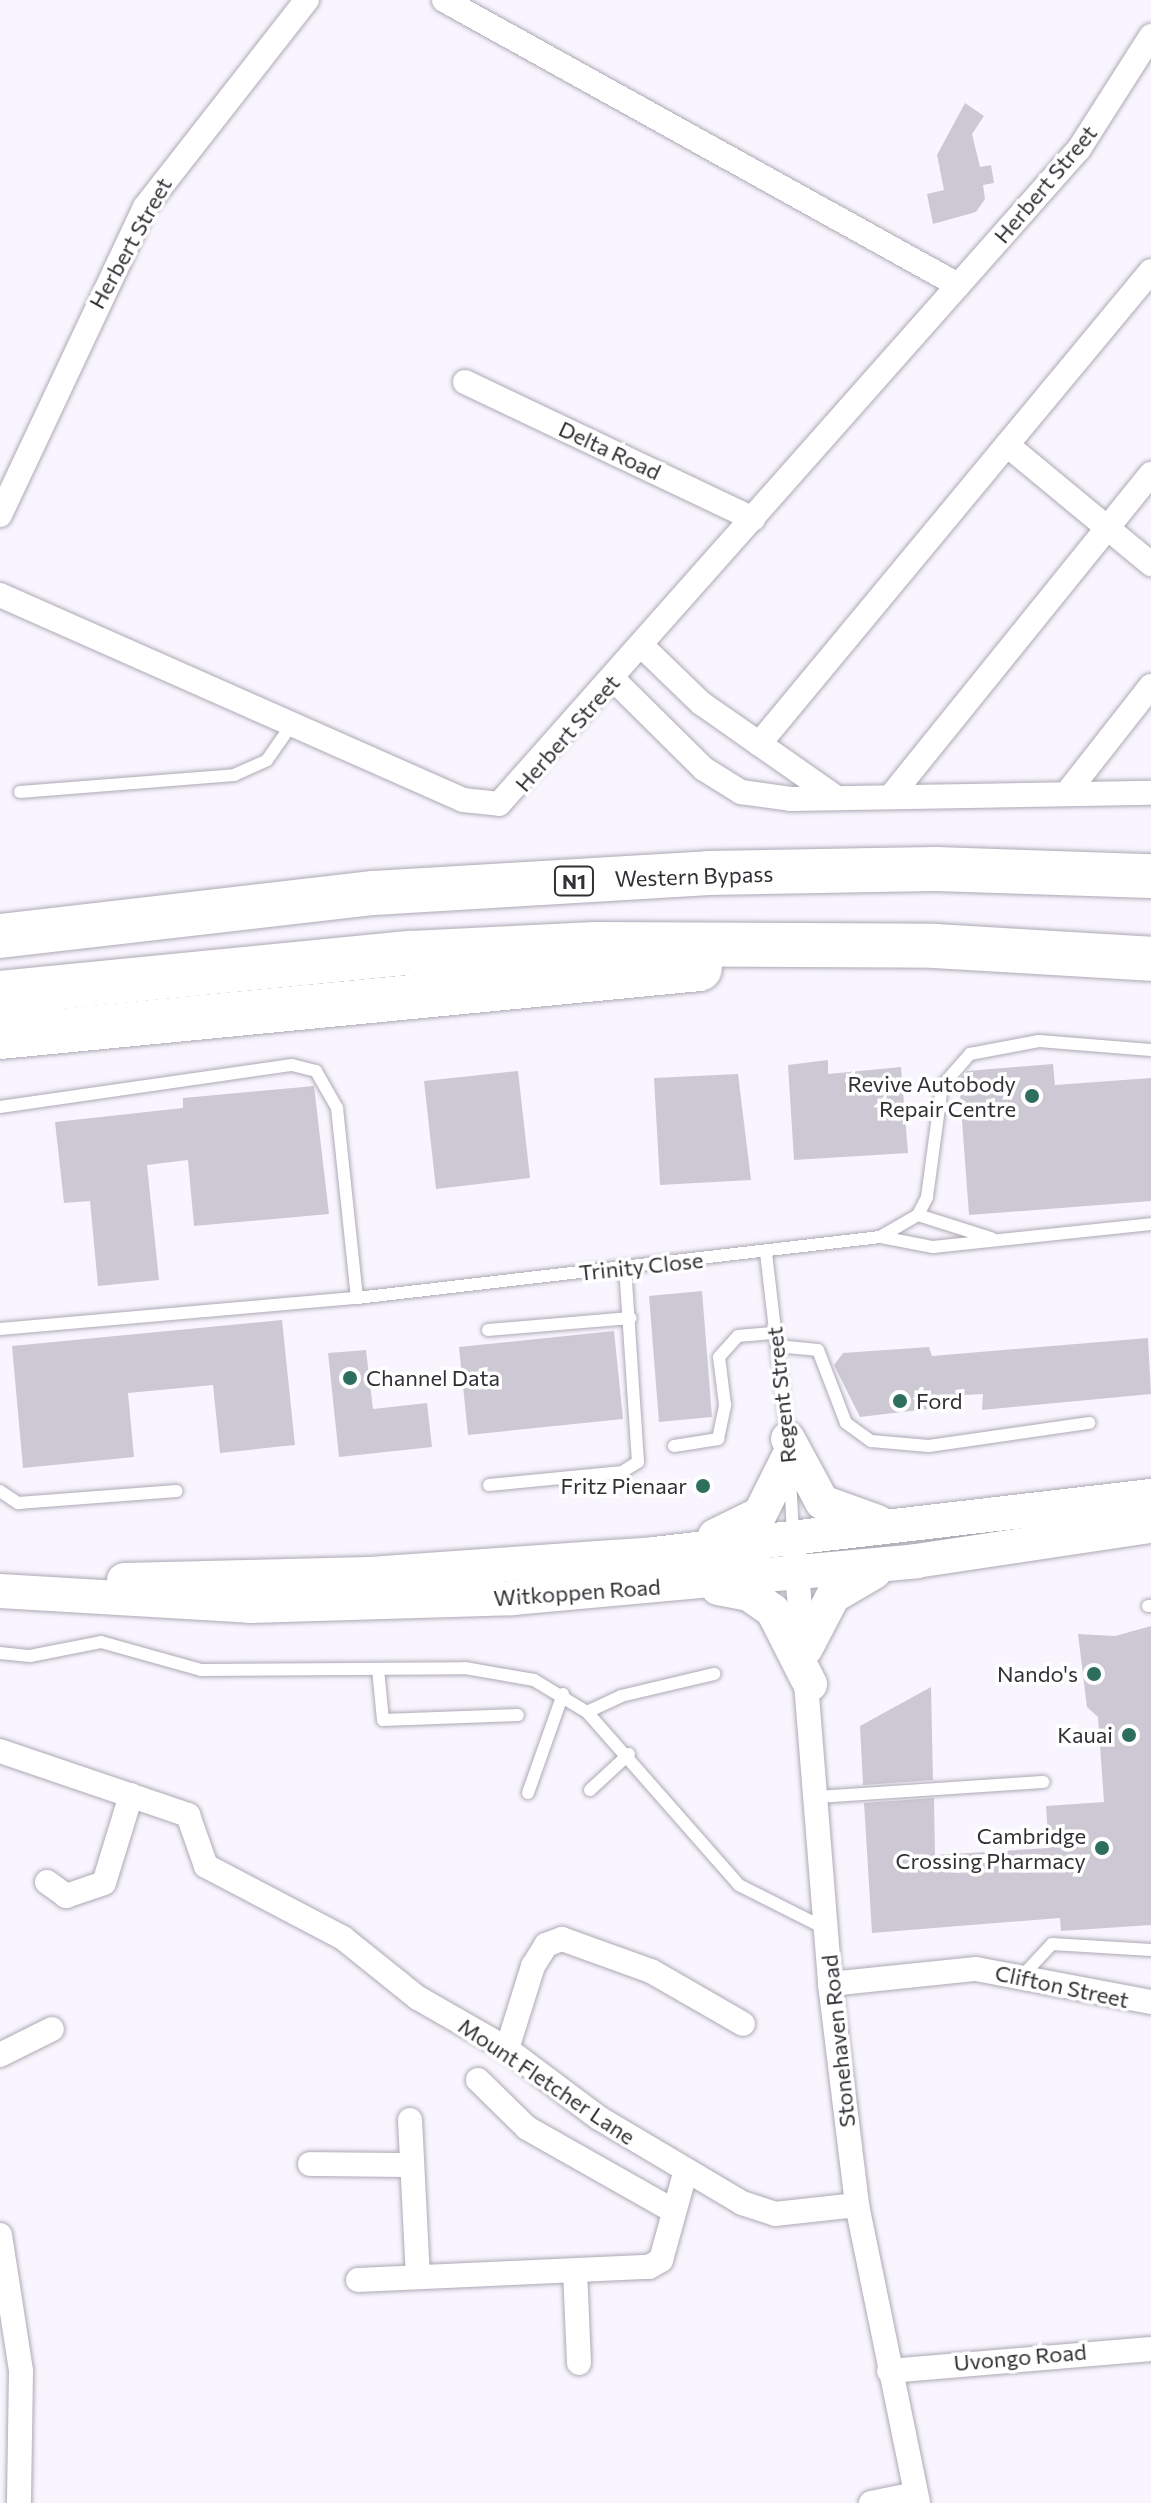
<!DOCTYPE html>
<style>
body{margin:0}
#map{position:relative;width:1151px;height:2503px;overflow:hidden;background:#f8f5fe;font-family:Commissioner,sans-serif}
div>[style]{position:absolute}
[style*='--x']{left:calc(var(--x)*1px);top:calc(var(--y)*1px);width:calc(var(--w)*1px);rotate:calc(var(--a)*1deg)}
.building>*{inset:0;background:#cdc9d4}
.roads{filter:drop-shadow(0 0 2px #ada9b5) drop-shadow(0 0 2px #ada9b5)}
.lane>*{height:12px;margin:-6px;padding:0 6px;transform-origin:6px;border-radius:6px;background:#fff}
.street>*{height:24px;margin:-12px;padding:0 12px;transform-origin:12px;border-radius:12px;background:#fff}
.secondary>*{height:34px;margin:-17px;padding:0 17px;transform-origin:17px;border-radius:17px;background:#fff}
.highway>*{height:44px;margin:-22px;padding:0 22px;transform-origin:22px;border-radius:22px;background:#fff}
.dots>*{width:22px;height:22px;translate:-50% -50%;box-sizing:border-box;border:4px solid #fff;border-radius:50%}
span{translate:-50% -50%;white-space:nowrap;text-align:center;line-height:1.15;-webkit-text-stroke:7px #fff;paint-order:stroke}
.shield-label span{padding:2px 6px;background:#fff;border:2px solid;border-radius:6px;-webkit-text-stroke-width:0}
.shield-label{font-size:20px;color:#323035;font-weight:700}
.street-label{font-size:22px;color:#323035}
.poi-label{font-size:22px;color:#323035}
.right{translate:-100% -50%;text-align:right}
.left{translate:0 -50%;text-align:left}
</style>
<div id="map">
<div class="building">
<i style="clip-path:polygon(965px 103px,984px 116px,972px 134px,980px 167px,991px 165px,994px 183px,983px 185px,985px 199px,976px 212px,933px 224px,927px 194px,944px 190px,937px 155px)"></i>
<i style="clip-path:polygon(828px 1060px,828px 1074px,901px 1067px,908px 1153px,794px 1160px,788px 1065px)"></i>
<i style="clip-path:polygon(1053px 1064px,1055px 1085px,1151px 1078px,1151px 1201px,969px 1215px,959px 1080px,967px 1071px)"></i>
<i style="clip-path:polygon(518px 1071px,530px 1178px,436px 1189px,424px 1081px)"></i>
<i style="clip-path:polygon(738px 1074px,751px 1180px,660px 1185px,654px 1078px)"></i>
<i style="clip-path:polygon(314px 1086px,329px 1214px,194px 1226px,188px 1160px,147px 1165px,159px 1280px,98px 1286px,90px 1201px,64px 1203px,55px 1122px,183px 1108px,183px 1098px)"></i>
<i style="clip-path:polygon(702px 1291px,712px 1417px,659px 1422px,649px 1296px)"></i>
<i style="clip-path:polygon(282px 1320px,295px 1445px,220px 1453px,213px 1385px,128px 1393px,134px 1457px,23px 1468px,12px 1346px)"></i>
<i style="clip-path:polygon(614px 1331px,623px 1419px,468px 1435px,459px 1347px)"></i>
<i style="clip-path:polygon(1148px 1338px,1151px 1394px,982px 1410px,983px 1394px,946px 1396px,936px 1408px,860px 1417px,834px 1365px,843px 1353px,929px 1347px,932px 1356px)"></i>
<i style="clip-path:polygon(366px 1350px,373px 1409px,427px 1403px,432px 1447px,339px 1457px,328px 1353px)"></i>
<i style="clip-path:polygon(1151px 1626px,1151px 1925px,1061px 1931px,1060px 1918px,872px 1933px,864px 1803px,934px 1798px,935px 1855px,1049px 1848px,1046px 1806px,1104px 1802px,1098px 1717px,1087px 1707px,1078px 1634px,1115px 1636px)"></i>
<i style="clip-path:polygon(931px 1687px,933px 1780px,863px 1785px,860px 1726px)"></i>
</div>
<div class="roads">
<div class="lane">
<i style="--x:20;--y:792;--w:215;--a:-4.5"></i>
<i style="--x:234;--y:775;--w:36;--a:-24"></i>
<i style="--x:267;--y:760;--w:40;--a:-55.1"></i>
<i style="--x:0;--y:1107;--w:295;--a:-8.2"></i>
<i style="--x:292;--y:1065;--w:25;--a:14"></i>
<i style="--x:316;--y:1071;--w:43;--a:60.4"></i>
<i style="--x:337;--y:1108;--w:191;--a:84"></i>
<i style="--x:918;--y:1215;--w:77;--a:17.5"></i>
<i style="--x:881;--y:1237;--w:53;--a:10.9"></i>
<i style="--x:933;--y:1247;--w:219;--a:-6"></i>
<i style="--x:766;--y:1253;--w:187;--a:83.3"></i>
<i style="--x:0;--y:1329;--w:358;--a:-5"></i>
<i style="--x:357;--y:1298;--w:527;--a:-6.65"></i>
<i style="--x:880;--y:1237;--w:44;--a:-30.1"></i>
<i style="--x:918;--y:1215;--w:20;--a:-63"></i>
<i style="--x:927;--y:1197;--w:112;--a:-82.3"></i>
<i style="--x:942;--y:1086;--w:43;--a:-48.8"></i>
<i style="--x:970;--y:1054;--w:70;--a:-10.7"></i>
<i style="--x:1039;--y:1041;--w:112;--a:4.6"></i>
<i style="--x:488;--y:1330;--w:143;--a:-4.8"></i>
<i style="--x:777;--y:1346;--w:41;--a:5.6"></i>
<i style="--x:818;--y:1350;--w:78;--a:69"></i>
<i style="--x:846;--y:1423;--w:31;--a:36"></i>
<i style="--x:871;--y:1441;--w:58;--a:4.9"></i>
<i style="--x:929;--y:1446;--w:162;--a:-8.2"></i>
<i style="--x:674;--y:1446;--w:45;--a:-9"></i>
<i style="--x:718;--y:1439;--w:35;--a:-78"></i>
<i style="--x:725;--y:1405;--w:48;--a:-97.1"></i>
<i style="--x:719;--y:1357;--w:28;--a:-48"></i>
<i style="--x:738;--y:1336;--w:37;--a:-5"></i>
<i style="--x:790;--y:1477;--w:58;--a:87"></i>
<i style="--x:489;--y:1485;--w:134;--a:-5.6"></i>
<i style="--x:622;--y:1472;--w:19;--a:-32"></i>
<i style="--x:638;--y:1462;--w:194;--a:-93.8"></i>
<i style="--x:0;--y:1491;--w:22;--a:34"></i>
<i style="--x:18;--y:1503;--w:159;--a:-4.3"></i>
<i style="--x:1148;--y:1606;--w:3;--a:0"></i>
<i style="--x:0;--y:1653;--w:30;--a:6"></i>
<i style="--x:30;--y:1656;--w:72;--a:-11.2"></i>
<i style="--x:101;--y:1642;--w:104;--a:15.6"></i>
<i style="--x:201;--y:1670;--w:264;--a:-0.4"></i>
<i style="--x:465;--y:1668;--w:70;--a:9.9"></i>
<i style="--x:534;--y:1680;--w:62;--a:31.1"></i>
<i style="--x:587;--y:1712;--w:230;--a:48.7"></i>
<i style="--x:739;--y:1885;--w:97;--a:26.8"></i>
<i style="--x:378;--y:1669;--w:51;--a:84.4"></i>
<i style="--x:383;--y:1720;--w:135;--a:-2.1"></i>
<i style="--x:587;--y:1712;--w:38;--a:-25"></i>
<i style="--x:621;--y:1696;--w:96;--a:-13.3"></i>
<i style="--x:590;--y:1790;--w:53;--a:-42.7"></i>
<i style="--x:528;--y:1793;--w:105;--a:-70.5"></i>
<i style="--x:816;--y:1797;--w:228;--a:-3.8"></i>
<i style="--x:1024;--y:1974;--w:41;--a:-47"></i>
<i style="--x:1052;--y:1944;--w:99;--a:3.5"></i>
</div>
<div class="street">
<i style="--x:444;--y:0;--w:588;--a:29.01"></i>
<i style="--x:465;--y:382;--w:319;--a:25.4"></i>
<i style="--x:1007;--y:445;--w:187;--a:39.6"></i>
<i style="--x:0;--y:515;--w:340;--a:-64.8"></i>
<i style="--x:145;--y:207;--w:263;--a:-52"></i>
<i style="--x:0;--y:595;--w:506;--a:23.88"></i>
<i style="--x:463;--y:800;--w:36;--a:6"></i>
<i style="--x:499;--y:804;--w:875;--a:-48.48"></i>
<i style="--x:1079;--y:149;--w:134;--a:-57.5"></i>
<i style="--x:643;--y:647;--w:81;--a:44"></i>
<i style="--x:701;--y:703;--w:162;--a:35"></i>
<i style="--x:613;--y:679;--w:128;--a:44.7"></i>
<i style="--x:704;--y:769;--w:44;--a:31.9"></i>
<i style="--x:741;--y:792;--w:50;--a:8"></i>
<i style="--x:791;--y:799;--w:360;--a:-1"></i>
<i style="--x:759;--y:744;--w:614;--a:-50.35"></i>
<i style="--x:1067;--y:793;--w:136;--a:-51.9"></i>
<i style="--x:891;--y:796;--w:414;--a:-51.1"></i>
<i style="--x:796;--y:1559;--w:426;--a:85.4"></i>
<i style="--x:830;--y:1984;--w:223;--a:83"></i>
<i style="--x:857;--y:2205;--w:304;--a:78.4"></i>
<i style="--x:0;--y:1751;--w:199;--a:18.8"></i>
<i style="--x:188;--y:1815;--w:54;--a:70.6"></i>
<i style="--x:206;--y:1866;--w:155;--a:27.7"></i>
<i style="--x:343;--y:1938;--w:96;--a:38.7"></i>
<i style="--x:418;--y:1998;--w:103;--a:29.8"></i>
<i style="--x:507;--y:2049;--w:115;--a:36.9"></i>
<i style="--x:599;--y:2118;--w:166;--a:30.7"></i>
<i style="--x:742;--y:2203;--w:35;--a:18"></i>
<i style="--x:775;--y:2214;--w:82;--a:-6.3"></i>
<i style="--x:47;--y:1882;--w:24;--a:36"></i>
<i style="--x:66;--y:1896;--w:40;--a:-18.9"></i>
<i style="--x:104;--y:1883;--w:92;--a:-72.9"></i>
<i style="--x:830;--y:1984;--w:147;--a:-5.9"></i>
<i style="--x:976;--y:1969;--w:178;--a:10.7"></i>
<i style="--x:507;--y:2049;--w:87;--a:-72.6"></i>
<i style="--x:533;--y:1966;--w:25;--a:-58"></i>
<i style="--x:546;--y:1945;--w:17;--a:-21"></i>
<i style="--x:562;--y:1939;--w:95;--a:19.8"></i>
<i style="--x:651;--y:1971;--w:106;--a:29.9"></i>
<i style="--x:0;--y:2055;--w:58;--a:-26.6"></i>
<i style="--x:478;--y:2080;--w:69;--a:44.4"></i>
<i style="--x:527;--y:2128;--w:164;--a:29.5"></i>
<i style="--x:410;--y:2120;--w:157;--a:87.1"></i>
<i style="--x:310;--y:2164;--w:102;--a:0.6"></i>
<i style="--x:0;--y:2235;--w:138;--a:81.2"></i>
<i style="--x:21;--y:2371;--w:132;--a:90.9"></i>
<i style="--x:575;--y:2271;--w:92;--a:87.5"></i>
<i style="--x:358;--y:2280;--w:291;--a:-2.6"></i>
<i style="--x:649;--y:2267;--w:14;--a:-30"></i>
<i style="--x:661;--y:2260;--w:93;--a:-74.5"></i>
<i style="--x:889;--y:2371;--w:263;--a:-4.8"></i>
<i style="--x:871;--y:2503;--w:45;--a:-11.6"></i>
</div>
<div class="secondary">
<i style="--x:788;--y:1439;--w:72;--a:61.6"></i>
<i style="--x:822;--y:1502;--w:59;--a:19.7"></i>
<i style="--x:715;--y:1536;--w:50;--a:-26.1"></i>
<i style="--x:760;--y:1514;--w:63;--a:-63.4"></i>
<i style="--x:124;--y:1580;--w:246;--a:-1.4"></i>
<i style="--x:370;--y:1574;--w:285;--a:-4"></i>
<i style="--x:654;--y:1554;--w:500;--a:-6.66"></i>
<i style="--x:718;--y:1588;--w:32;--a:11"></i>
<i style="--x:749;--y:1594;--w:29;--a:35"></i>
<i style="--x:773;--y:1611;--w:82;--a:63.1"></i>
<i style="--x:0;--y:1591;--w:250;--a:3.4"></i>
<i style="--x:250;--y:1606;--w:263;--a:-1.7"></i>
<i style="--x:513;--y:1598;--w:405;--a:-5.2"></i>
<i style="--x:916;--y:1561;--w:238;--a:-8.5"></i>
<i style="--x:806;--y:1648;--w:59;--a:-62.6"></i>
<i style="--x:833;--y:1596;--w:48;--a:-30.3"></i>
</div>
<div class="highway">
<i style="--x:0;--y:936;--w:376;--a:-6.6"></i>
<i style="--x:374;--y:893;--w:335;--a:-3.4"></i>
<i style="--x:708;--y:873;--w:228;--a:-1"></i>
<i style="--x:936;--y:869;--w:215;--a:1.9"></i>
<i style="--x:0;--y:993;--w:413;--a:-5.6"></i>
<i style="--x:411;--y:953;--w:184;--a:-2.8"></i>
<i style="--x:595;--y:944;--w:340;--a:0.3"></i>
<i style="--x:935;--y:946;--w:216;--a:3.4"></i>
<i style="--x:0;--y:1037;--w:703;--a:-5.55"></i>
</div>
</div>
<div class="dots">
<i style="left:1032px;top:1096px;background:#2d6e5d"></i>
<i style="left:350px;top:1378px;background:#2d6e5d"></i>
<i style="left:900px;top:1401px;background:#2d6e5d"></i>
<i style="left:703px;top:1486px;background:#2d6e5d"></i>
<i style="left:1094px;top:1674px;background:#2d6e5d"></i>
<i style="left:1129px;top:1735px;background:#2d6e5d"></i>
<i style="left:1102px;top:1848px;background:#2d6e5d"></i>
</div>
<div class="shield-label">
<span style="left:574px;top:881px">N1</span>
</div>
<div class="street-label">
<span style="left:1045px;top:184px;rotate:-50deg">Herbert Street</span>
<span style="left:130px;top:243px;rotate:-61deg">Herbert Street</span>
<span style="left:610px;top:450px;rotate:25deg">Delta Road</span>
<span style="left:567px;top:733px;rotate:-49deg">Herbert Street</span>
<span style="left:694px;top:876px;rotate:-2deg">Western Bypass</span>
<span style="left:641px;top:1266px;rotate:-6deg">Trinity Close</span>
<span style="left:781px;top:1395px;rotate:-96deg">Regent Street</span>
<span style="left:577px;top:1592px;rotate:-4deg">Witkoppen Road</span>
<span style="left:1062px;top:1986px;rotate:12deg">Clifton Street</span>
<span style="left:838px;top:2041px;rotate:-96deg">Stonehaven Road</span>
<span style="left:547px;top:2081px;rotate:34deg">Mount Fletcher Lane</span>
<span style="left:1020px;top:2357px;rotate:-5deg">Uvongo Road</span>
</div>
<div class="poi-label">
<span class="right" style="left:1016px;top:1096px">Revive Autobody<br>Repair Centre</span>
<span class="left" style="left:366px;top:1378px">Channel Data</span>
<span class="left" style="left:916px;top:1401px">Ford</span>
<span class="right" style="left:687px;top:1486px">Fritz Pienaar</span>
<span class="right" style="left:1078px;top:1674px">Nando's</span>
<span class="right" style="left:1113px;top:1735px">Kauai</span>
<span class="right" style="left:1086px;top:1848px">Cambridge<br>Crossing Pharmacy</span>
</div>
</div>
